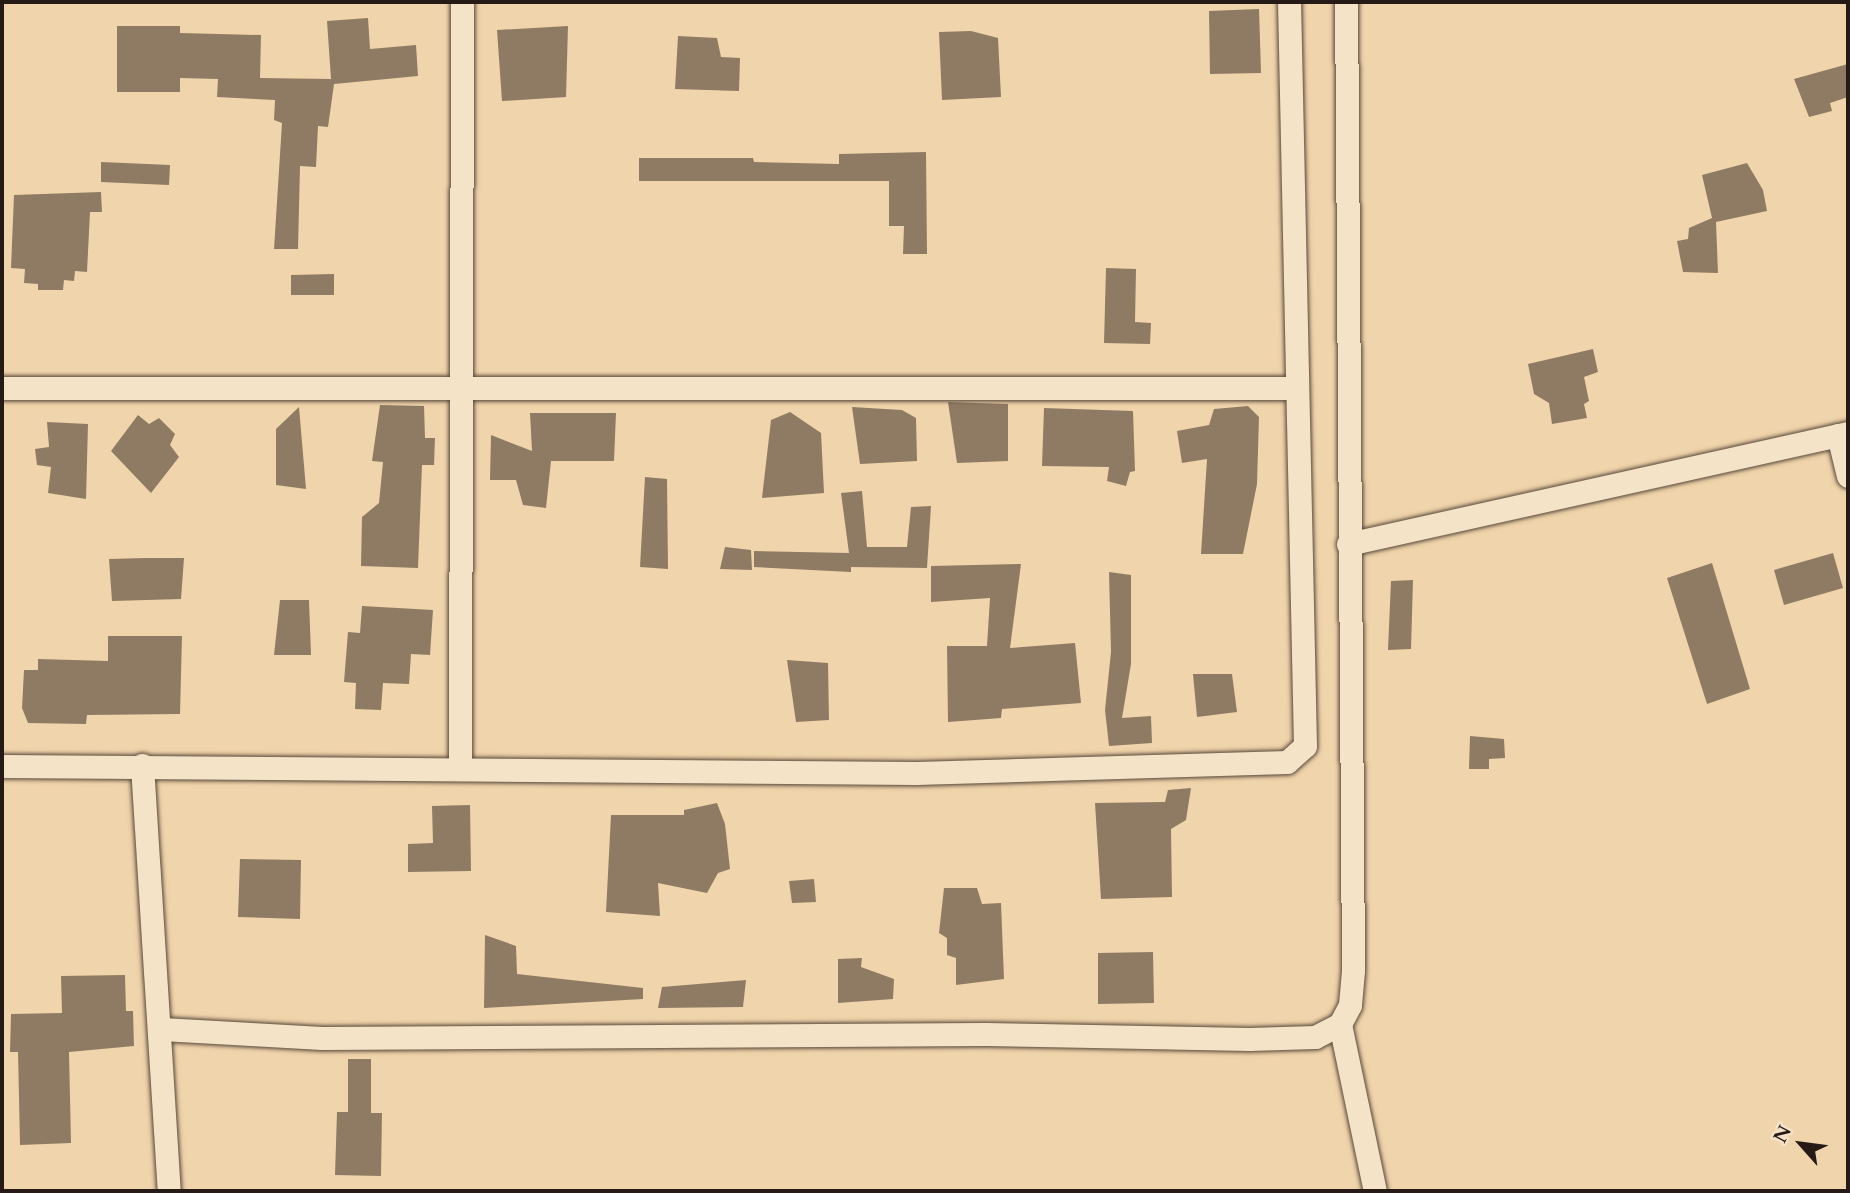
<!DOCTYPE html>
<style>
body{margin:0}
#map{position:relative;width:1850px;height:1193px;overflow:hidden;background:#f0d4ab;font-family:Cardo,serif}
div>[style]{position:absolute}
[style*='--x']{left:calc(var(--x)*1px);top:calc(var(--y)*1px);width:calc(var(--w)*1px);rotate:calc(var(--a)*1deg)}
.building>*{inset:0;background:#8f7b63}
.roads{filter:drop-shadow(0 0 2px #58483b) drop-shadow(0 0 2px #58483b)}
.minor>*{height:23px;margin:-11.5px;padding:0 11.5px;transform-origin:11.5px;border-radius:11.5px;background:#f5e3c8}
span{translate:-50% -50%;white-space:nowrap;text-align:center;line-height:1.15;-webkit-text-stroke:7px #f5e3c8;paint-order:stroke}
.frame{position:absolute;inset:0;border:4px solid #261a16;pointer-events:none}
.north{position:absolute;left:1766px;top:1109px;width:70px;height:70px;-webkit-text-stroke:5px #f5e3c8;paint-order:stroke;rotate:298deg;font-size:19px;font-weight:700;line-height:28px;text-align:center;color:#261a16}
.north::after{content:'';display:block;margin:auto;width:24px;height:32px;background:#261a16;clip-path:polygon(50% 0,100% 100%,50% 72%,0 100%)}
</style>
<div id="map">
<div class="building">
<i style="clip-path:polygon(1259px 9px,1261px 73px,1210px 74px,1209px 11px)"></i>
<i style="clip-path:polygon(368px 18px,370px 49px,416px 45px,418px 76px,334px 84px,328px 127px,318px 126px,316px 167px,300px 166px,298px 249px,274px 249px,282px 123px,274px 120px,275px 100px,217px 97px,218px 79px,180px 78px,180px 92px,117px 92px,117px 26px,180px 26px,180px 33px,261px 35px,260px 78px,331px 79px,327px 21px)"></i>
<i style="clip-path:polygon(568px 26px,566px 97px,502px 101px,497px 30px)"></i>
<i style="clip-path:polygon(971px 31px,998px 38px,1001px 97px,942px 100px,939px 32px)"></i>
<i style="clip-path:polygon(678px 36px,717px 38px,721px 57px,740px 58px,739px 91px,675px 89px)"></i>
<i style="clip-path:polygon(1848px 64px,1848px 97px,1830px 103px,1832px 111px,1809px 117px,1794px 79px)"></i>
<i style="clip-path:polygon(926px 152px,927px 254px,903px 254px,904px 226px,889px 226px,889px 181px,639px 181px,639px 158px,753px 158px,754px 162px,839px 164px,839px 154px)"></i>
<i style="clip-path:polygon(101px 162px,170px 165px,169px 185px,101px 182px)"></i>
<i style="clip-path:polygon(1747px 163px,1763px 190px,1767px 211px,1716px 222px,1718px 273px,1683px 272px,1677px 241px,1688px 239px,1689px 228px,1712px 218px,1702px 175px)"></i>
<i style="clip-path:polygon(101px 192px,102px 212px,90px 212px,87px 272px,75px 271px,74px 281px,64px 280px,63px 290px,38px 290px,38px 284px,24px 283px,25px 269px,11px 268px,14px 195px)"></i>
<i style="clip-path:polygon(1106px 268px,1136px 269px,1135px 322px,1151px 323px,1150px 344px,1104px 343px)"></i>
<i style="clip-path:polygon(334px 274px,334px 295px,291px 295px,291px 275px)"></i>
<i style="clip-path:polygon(1593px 349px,1598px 372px,1584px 377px,1589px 401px,1584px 404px,1587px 418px,1552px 424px,1549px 403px,1534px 394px,1528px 364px)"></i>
<i style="clip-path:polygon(948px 402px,1008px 404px,1008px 461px,957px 463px)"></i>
<i style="clip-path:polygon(380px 405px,424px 406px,425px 438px,435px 438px,434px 465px,422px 465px,418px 568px,361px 566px,362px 517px,379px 503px,383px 462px,372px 461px)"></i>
<i style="clip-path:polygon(1248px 406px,1259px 417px,1257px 484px,1243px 554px,1201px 554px,1207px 459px,1182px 463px,1177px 431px,1209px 425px,1214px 409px)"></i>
<i style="clip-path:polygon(299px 407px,306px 489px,276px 485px,276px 429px)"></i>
<i style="clip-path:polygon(852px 407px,902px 410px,916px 418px,917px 461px,860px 464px)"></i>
<i style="clip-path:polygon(1044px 408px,1133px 411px,1135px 471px,1130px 472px,1126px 486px,1107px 481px,1109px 467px,1042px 466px)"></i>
<i style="clip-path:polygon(790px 412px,821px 433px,824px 493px,762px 498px,771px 420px)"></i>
<i style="clip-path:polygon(530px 413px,616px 413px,614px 461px,551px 461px,546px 508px,523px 505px,516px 480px,490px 480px,491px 435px,532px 451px)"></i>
<i style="clip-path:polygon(138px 415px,149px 424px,159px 418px,175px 434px,170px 445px,179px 457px,151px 493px,111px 451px)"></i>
<i style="clip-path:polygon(47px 422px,88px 424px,86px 499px,48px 493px,51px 467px,37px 465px,35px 449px,49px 447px)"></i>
<i style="clip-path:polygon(645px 477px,667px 479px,668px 569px,640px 567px)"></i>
<i style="clip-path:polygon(862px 491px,867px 547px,907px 547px,911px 507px,931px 506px,927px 568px,851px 567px,851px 572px,754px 567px,754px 551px,849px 553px,841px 493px)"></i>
<i style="clip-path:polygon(725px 547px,751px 550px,752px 570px,720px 569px)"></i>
<i style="clip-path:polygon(1833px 553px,1843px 588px,1784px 605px,1774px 570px)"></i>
<i style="clip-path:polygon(145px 558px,184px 558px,181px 599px,112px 601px,109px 559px)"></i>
<i style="clip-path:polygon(1712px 563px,1750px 689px,1707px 704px,1667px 578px)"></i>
<i style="clip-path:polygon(1021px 564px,1010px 648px,1075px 643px,1081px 703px,1002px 709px,1001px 718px,948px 722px,947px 646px,987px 646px,990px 598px,931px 602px,931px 566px)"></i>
<i style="clip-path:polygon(1109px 572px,1131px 575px,1131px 664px,1122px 718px,1151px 716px,1152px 743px,1109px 746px,1105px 710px,1111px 652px)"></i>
<i style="clip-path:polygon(1413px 580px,1411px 649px,1388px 650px,1391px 581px)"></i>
<i style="clip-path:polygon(280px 600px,309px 600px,311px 655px,274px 655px)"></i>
<i style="clip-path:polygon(362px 606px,433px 610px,430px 655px,411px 654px,409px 684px,383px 683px,381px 710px,355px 709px,356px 683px,344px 682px,348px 632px,360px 633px)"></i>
<i style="clip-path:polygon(108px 636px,182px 636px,180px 714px,87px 715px,86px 724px,28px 723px,22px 708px,24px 670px,38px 670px,38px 659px,108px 661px)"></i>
<i style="clip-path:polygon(787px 660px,828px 663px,829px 720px,796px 722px)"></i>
<i style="clip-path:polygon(1193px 674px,1232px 674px,1237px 712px,1197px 717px)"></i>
<i style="clip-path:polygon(1470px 736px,1504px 739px,1505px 758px,1489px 759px,1489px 769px,1469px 769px)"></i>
<i style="clip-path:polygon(1191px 788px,1186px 820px,1171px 829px,1172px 897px,1101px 899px,1095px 803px,1165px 802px,1168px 790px)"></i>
<i style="clip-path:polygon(717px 803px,725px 824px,730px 869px,718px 873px,707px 893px,658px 883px,660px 916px,606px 912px,611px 815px,684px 815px,684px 810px)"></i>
<i style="clip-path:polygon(470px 805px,471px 871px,408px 872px,408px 844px,433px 843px,432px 806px)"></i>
<i style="clip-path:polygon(240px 859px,301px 860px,300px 919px,238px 917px)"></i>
<i style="clip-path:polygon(814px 879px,816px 902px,792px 903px,789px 881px)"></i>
<i style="clip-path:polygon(944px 888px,977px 888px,982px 904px,1001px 903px,1004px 979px,956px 985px,956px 958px,947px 955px,947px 938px,939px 933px)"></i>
<i style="clip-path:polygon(485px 935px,516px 946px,517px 974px,643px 988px,643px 999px,484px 1008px)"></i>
<i style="clip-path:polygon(1153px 952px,1154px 1003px,1098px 1004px,1098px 953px)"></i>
<i style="clip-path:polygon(862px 958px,861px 967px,894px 979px,893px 999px,838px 1003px,838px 959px)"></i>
<i style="clip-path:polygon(125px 975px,126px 1011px,133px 1011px,134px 1046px,69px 1052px,71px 1143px,20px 1145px,18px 1052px,10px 1052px,11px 1014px,62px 1013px,61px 976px)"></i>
<i style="clip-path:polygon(746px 980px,743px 1007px,658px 1008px,662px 987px)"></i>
<i style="clip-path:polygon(348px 1059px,371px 1059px,371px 1113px,382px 1113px,381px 1176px,335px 1175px,337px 1112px,348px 1112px)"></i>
</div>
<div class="roads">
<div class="minor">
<i style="--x:2;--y:388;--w:1295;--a:0"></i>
<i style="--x:1838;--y:435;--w:42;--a:76.3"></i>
<i style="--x:1348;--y:544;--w:512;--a:-12.52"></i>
<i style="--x:142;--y:765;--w:427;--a:86.4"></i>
<i style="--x:2;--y:766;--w:914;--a:0.44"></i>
<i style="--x:916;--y:773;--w:371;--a:-1.7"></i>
<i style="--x:1287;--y:762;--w:24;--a:-42"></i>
<i style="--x:1305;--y:746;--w:744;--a:-91.23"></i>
<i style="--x:460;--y:769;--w:767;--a:-89.85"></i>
<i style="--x:1340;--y:1024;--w:171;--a:78.2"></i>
<i style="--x:162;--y:1029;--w:160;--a:3.2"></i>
<i style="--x:322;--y:1038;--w:664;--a:-0.35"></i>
<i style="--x:986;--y:1034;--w:263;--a:1.1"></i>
<i style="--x:1249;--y:1039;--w:66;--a:-1.7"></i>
<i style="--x:1315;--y:1037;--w:28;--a:-27"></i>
<i style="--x:1340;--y:1024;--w:21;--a:-62"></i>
<i style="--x:1350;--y:1005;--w:35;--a:-85"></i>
<i style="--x:1353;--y:970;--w:968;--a:-90.41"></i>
</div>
</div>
<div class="frame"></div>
<div class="north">N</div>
</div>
